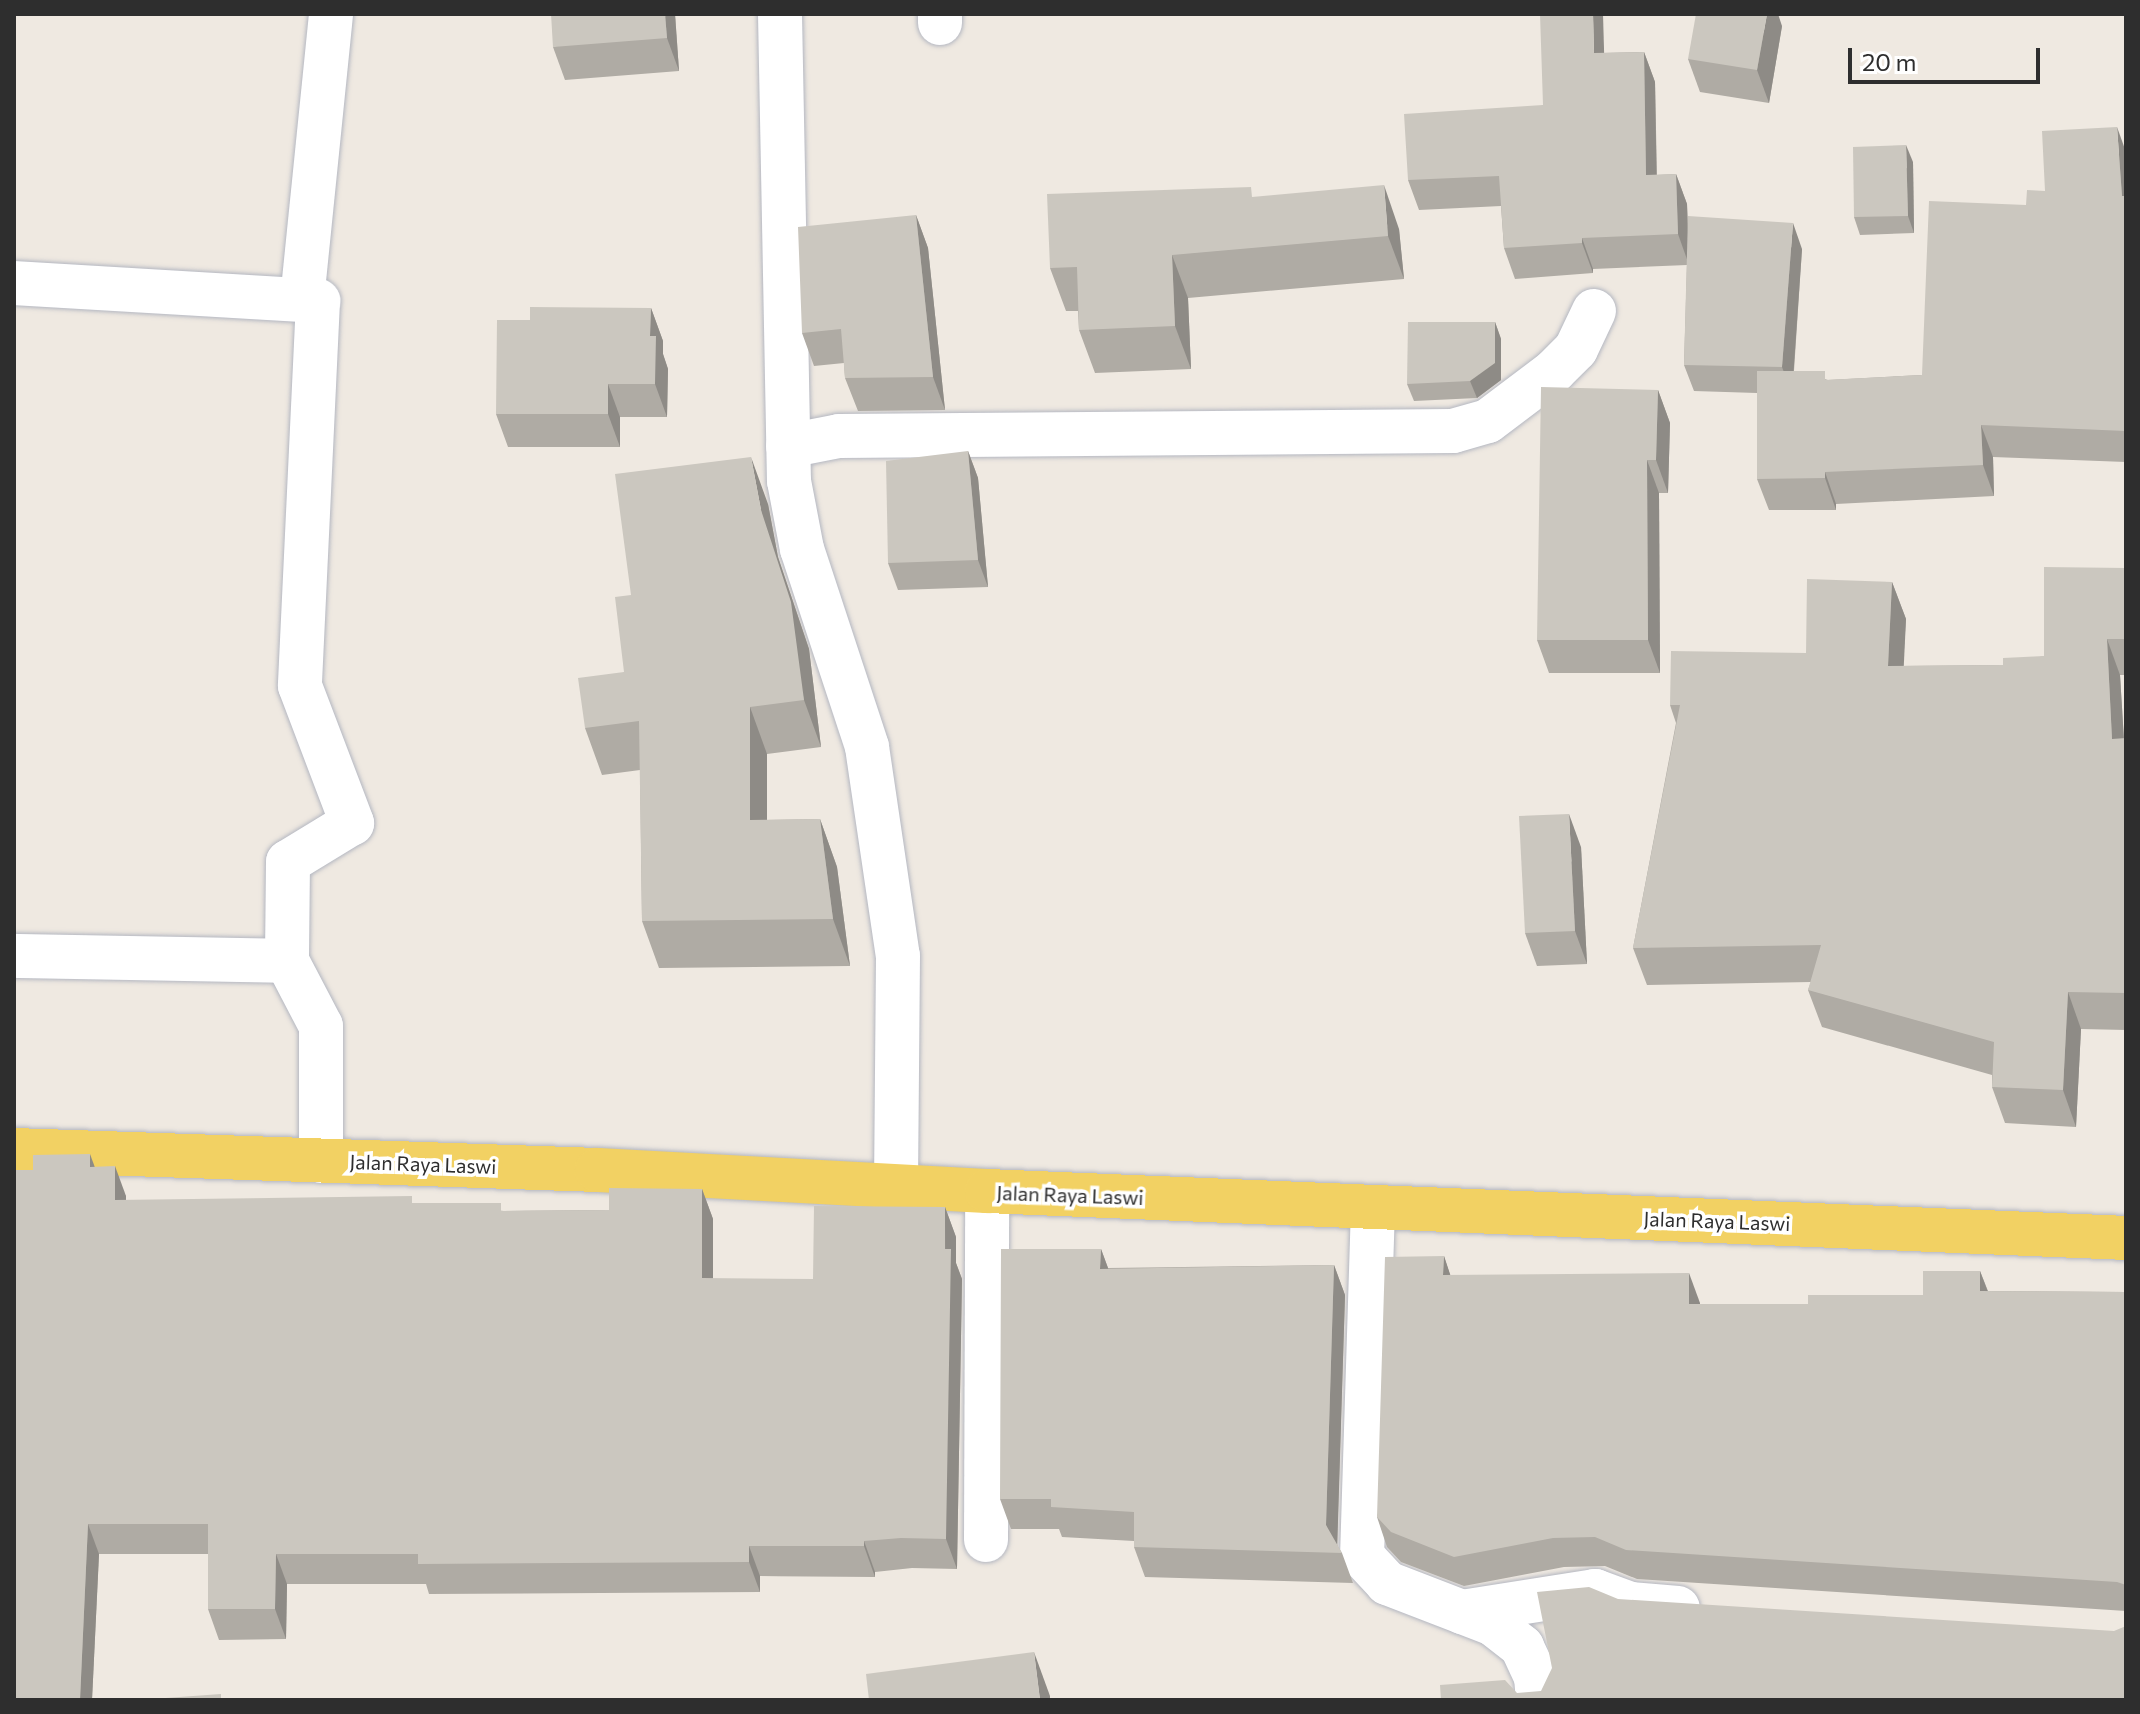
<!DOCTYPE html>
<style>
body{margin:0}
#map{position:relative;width:2140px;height:1714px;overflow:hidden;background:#efe9e1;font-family:Commissioner,sans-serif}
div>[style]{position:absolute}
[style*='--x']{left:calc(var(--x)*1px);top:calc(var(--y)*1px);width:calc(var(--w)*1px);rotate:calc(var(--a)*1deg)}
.roads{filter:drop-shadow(0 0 2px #b4b7c1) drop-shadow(0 0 2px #b4b7c1)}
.minor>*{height:44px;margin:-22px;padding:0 22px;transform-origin:22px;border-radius:22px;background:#fff}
.major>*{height:44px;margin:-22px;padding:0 22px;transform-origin:22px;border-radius:22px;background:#f2d163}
.wall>*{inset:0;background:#afaba4}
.shaded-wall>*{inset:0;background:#8e8b86}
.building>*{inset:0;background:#cbc7bf}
span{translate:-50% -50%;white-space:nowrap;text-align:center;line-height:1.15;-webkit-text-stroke:7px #fff;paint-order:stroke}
.street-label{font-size:20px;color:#2e2e2e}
.frame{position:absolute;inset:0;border:16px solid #2e2e2e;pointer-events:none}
.scale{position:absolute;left:1848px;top:48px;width:192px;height:36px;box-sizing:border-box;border:4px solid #2e2e2e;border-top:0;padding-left:10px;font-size:24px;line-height:28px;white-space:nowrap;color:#2e2e2e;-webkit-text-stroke:6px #fff;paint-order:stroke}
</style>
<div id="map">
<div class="roads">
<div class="minor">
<i style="--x:780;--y:14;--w:467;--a:88.9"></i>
<i style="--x:789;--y:481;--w:69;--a:79.2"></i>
<i style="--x:802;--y:549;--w:208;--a:71.8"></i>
<i style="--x:867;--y:747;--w:211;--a:81.6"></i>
<i style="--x:898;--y:956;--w:231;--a:90.5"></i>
<i style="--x:940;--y:23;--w:9;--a:-90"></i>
<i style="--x:14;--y:283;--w:305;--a:3.4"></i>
<i style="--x:318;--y:301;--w:385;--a:92.7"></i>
<i style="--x:300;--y:686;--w:147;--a:69.2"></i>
<i style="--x:352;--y:823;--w:75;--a:148.6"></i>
<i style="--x:288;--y:862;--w:99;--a:90.6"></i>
<i style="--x:287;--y:961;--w:73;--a:62.4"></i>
<i style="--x:321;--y:1026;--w:135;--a:90"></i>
<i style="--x:302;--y:300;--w:287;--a:-84.2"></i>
<i style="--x:788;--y:446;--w:52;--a:-11.1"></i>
<i style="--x:839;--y:436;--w:614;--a:-0.47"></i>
<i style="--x:1453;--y:431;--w:36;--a:-16"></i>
<i style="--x:1488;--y:421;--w:83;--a:-37.1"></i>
<i style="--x:1554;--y:371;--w:31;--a:-45"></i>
<i style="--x:1576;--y:349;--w:42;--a:-64.7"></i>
<i style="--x:14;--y:956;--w:273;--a:1"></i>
<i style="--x:1373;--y:1207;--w:349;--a:91.8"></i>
<i style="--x:1362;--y:1556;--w:37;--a:47"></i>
<i style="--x:1387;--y:1583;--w:114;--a:21.1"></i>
<i style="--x:1493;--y:1624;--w:37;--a:38"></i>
<i style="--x:1522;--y:1647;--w:33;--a:65"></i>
<i style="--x:1536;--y:1677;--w:23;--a:85"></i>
<i style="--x:986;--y:1540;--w:349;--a:-89.8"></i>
<i style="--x:1462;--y:1612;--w:135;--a:-9"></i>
<i style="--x:1595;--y:1591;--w:37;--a:20"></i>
<i style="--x:1630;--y:1604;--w:48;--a:4.8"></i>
</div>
<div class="major">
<i style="--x:14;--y:1150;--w:583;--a:1.96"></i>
<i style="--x:597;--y:1170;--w:391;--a:3.1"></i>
<i style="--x:987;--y:1191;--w:1140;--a:2.36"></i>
</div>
</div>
<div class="wall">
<i style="clip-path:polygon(675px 14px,679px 71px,565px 80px,553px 47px)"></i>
<i style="clip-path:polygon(1782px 26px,1769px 103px,1700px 92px,1688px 59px)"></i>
<i style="clip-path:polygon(1644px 52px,1655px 82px,1657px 175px,1676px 174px,1687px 204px,1688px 229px,1802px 249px,1794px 371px,1828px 380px,1922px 375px,2026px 205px,2045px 191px,2126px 152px,2126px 462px,1993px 457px,1994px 496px,1836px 504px,1836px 510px,1769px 510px,1757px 479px,1757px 393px,1694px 391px,1684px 365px,1687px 265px,1593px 269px,1593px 273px,1515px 279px,1504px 248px,1501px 206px,1419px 210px,1408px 180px,1543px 105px,1604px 53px)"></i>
<i style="clip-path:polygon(1913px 162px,1914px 233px,1860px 235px,1854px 217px)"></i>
<i style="clip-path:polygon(1255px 197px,1399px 229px,1404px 279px,1188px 298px,1191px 369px,1095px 373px,1079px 330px,1078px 311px,1066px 311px,1050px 268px)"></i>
<i style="clip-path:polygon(916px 215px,928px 248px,945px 410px,858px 411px,845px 378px,844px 363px,814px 366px,802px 333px)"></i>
<i style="clip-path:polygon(651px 308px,663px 341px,663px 354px,668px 369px,667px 417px,620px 417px,620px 447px,508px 447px,496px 414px,530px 320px)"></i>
<i style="clip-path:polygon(1495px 322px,1501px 339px,1501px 380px,1477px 398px,1414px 401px,1407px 384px)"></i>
<i style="clip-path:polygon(1658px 390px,1670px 423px,1668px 493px,1659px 493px,1660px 673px,1549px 673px,1537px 640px)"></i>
<i style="clip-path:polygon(968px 451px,978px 478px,988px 587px,898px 590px,888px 563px)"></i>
<i style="clip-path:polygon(768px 504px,778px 557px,809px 649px,821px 747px,767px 754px,767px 820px,820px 819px,837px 867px,850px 966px,659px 968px,642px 921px,640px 770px,602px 775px,585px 728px,624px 672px,631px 595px)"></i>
<i style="clip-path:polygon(2126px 568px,2126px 675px,2120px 675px,2124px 739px,2126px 739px,2126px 1030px,2081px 1029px,2076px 1127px,2005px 1123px,1992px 1087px,1992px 1075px,1822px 1027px,1808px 990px,1811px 982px,1647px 985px,1633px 948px,1676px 723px,1670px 705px,1806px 653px,1892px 582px,1906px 619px,1903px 666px,2003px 665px,2044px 656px)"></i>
<i style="clip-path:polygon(1581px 847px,1587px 964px,1537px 966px,1525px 933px)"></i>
<i style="clip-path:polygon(95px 1167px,126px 1196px,126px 1200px,414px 1203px,504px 1211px,609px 1210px,702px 1189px,713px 1219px,713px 1279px,813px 1279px,945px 1207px,956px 1237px,956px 1263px,962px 1279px,957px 1569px,912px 1568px,875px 1572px,875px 1577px,760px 1576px,760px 1592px,429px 1594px,426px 1584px,287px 1584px,286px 1639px,219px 1640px,208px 1609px,208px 1554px,99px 1554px,92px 1700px,14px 1700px,33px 1170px)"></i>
<i style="clip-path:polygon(1101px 1249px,1108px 1268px,1334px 1265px,1345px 1295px,1337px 1545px,1342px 1553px,1353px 1583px,1145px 1577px,1134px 1547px,1134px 1541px,1062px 1537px,1059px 1529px,1011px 1529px,1000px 1499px)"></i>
<i style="clip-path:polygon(1444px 1256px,1450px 1275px,1700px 1303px,1700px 1304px,1808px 1304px,1923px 1295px,1980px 1271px,1988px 1291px,2126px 1292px,2126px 1611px,1637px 1579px,1605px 1566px,1564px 1567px,1464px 1586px,1401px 1562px,1387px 1547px,1377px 1517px)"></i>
</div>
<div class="shaded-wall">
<i style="clip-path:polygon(665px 14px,675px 14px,679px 71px,667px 38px)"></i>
<i style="clip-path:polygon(1593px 14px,1603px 14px,1605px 84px,1594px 53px)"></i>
<i style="clip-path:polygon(1767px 14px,1778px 14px,1782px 26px,1769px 103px,1757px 70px)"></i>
<i style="clip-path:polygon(1644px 52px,1655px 82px,1657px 206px,1646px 175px)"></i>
<i style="clip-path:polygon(2117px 127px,2126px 152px,2126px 208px,2122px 196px)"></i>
<i style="clip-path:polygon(1906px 145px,1913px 162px,1914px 233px,1908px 216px)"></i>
<i style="clip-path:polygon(1676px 174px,1687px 204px,1689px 265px,1678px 234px)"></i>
<i style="clip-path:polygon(1384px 185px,1399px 229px,1404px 279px,1388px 236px)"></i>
<i style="clip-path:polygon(916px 215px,928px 248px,945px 410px,933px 377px)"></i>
<i style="clip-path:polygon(1793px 223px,1802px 249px,1792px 394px,1782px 367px)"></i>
<i style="clip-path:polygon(1582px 238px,1593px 269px,1593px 273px,1582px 243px)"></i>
<i style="clip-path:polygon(1172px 255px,1188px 298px,1191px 369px,1175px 326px)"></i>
<i style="clip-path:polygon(651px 308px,663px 341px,663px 354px,668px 369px,667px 417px,655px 384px,650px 336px)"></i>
<i style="clip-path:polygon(1495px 322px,1501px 339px,1501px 380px,1477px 398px,1470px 381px)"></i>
<i style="clip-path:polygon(608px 384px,620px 417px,620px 447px,608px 414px)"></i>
<i style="clip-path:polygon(1658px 390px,1670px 423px,1668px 493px,1656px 460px)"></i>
<i style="clip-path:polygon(1981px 425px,1993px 457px,1994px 496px,1983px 465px)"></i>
<i style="clip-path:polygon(968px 451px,978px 478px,988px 587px,978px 560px)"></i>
<i style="clip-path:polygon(751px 457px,768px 504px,778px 557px,809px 649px,821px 747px,804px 700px,761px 510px)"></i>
<i style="clip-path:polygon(1647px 460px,1659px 493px,1660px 673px,1648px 640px)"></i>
<i style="clip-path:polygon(1825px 472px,1836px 504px,1836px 510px,1825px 478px)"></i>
<i style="clip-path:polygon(1892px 582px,1906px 619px,1902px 703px,1888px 666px)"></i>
<i style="clip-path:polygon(2107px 639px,2120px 675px,2126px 775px,2112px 739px)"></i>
<i style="clip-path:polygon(750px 707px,767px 754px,767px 867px,750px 820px)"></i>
<i style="clip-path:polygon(1569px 814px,1581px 847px,1587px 964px,1575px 931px)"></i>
<i style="clip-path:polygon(820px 819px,837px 867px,850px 966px,833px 919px)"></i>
<i style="clip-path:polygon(2068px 992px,2081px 1029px,2076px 1127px,2063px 1090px)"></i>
<i style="clip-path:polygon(90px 1154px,101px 1184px,90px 1167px)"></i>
<i style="clip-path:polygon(115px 1166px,126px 1196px,126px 1230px,115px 1200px)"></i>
<i style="clip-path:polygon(702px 1189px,713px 1219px,713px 1309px,702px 1278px)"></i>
<i style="clip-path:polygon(945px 1207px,956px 1237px,956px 1263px,962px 1279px,957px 1569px,946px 1539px)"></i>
<i style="clip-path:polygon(1101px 1249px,1112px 1279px,1100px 1269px)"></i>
<i style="clip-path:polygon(1444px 1256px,1454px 1286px,1443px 1275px)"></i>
<i style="clip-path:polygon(1334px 1265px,1345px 1295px,1337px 1553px,1326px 1525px)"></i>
<i style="clip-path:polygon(1980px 1271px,1991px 1300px,1980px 1291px)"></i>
<i style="clip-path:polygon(1689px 1273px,1700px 1303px,1700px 1334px,1689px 1304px)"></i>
<i style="clip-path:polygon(88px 1524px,99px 1554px,92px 1700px,80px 1700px)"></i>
<i style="clip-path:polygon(864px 1541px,875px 1572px,875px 1577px,864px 1546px)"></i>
<i style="clip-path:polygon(749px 1546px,760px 1576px,760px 1592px,749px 1562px)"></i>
<i style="clip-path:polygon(276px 1554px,287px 1584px,286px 1639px,275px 1609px)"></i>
<i style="clip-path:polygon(1034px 1652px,1050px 1696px,1050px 1700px,1040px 1700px)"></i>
</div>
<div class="building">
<i style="clip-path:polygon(551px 14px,665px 14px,667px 38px,553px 47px)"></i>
<i style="clip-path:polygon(1540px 14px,1593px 14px,1594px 53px,1644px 52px,1646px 175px,1676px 174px,1678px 234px,1582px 238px,1582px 243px,1504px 248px,1499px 176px,1408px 180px,1404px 114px,1543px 105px)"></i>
<i style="clip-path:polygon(1696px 14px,1767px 14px,1757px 70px,1688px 59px)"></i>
<i style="clip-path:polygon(2117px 127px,2122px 196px,2126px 196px,2126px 431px,1981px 425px,1983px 465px,1825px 472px,1825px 478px,1757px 479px,1757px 371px,1825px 371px,1825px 380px,1922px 375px,1929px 201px,2026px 205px,2027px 190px,2045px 191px,2042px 131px)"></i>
<i style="clip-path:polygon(1906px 145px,1908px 216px,1854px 217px,1853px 147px)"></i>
<i style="clip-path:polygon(1384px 185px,1388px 236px,1172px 255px,1175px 326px,1079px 330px,1077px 267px,1050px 268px,1047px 194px,1251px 187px,1252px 197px)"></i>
<i style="clip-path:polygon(916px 215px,933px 377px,845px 378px,841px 329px,802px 333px,798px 227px)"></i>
<i style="clip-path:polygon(1688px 216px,1793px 223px,1782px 367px,1684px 365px)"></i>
<i style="clip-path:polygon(530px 307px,651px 308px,650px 336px,656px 336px,655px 384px,608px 384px,608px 414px,496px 414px,497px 320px,530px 320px)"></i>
<i style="clip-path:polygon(1408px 322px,1495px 322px,1495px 363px,1470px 381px,1407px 384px)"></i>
<i style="clip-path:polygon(1541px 387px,1658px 390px,1656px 460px,1647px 460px,1648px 640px,1537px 640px)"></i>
<i style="clip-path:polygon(968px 451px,978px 560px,888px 563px,886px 461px)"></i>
<i style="clip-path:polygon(751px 457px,761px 510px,791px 602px,804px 700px,750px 707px,750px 820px,820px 819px,833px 919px,642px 921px,639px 721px,585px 728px,578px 678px,624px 672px,615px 597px,631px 595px,615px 474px)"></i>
<i style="clip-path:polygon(2044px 567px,2126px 568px,2126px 639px,2107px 639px,2112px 739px,2126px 738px,2126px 993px,2068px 992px,2063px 1090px,1992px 1087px,1994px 1042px,1808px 990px,1821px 945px,1633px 948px,1680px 705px,1670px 705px,1671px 651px,1806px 653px,1807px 579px,1892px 582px,1888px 666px,2003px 665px,2003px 658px,2044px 656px)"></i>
<i style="clip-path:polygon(1569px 814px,1575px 931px,1525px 933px,1519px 816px)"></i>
<i style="clip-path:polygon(90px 1154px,90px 1167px,115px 1166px,115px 1200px,412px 1196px,412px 1203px,501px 1203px,501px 1211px,609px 1210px,609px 1188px,702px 1189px,702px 1278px,813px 1279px,814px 1206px,945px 1207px,945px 1249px,951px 1249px,946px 1539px,901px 1538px,864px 1541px,864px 1546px,749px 1546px,749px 1562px,418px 1564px,418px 1554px,276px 1554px,275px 1609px,208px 1609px,208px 1524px,88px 1524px,80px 1700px,14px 1700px,14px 1170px,33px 1170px,33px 1155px)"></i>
<i style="clip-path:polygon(1001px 1249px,1101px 1249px,1100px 1269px,1334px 1265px,1326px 1525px,1342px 1553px,1134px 1547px,1134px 1512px,1051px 1507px,1051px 1499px,1000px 1499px)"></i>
<i style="clip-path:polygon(1444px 1256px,1443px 1275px,1689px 1273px,1689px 1304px,1808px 1304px,1808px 1295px,1923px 1295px,1923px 1271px,1980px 1271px,1980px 1291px,2126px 1292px,2126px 1585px,2117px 1582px,1626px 1550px,1595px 1537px,1553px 1538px,1454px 1557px,1391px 1532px,1377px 1517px,1385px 1257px)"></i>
<i style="clip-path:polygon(1589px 1587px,1618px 1599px,2114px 1631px,2126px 1626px,2126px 1700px,1441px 1700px,1440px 1685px,1505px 1680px,1517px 1693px,1541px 1691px,1552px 1668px,1537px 1592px)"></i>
<i style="clip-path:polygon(1034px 1652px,1040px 1700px,869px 1700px,866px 1674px)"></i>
<i style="clip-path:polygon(221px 1694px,221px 1700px,138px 1700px)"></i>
</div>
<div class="street-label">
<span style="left:423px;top:1164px;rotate:2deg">Jalan Raya Laswi</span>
<span style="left:1070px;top:1195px;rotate:2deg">Jalan Raya Laswi</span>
<span style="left:1717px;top:1221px;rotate:2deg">Jalan Raya Laswi</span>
</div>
<div class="frame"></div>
<div class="scale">20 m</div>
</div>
